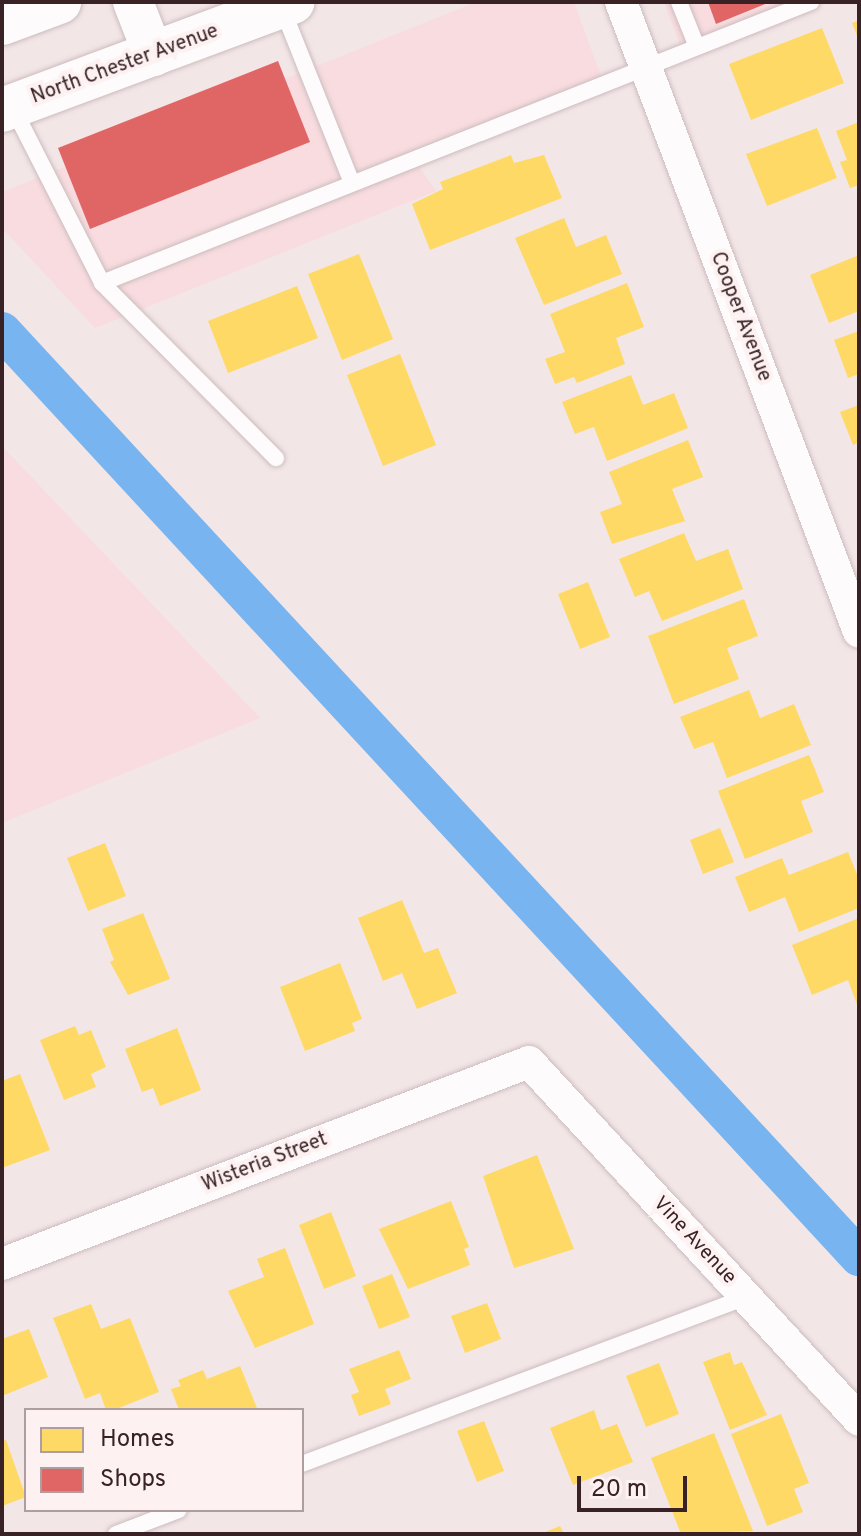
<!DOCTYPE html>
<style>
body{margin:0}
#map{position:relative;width:861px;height:1536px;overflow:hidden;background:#f3e6e7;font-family:Overpass,sans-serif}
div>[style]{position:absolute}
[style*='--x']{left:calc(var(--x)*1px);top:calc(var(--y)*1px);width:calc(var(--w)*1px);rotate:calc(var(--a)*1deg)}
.built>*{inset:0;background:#f8dcdf}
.homes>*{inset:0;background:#ffd966}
.shops>*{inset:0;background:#e06666}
.canal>*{height:38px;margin:-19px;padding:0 19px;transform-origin:19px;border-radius:19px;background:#77b4f0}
.roads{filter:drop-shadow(0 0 2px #ccbcbe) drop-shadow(0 0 2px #ccbcbe)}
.service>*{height:16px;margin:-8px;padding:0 8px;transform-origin:8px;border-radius:8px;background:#fdfbfb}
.minor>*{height:32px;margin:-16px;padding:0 16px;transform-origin:16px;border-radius:16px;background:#fdfbfb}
.tertiary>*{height:40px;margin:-20px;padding:0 20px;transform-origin:20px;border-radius:20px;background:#fdfbfb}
.secondary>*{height:44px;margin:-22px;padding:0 22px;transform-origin:22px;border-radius:22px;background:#fdfbfb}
span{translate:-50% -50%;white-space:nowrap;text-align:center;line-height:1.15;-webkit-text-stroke:8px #fdf1f2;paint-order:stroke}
.street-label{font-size:20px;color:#382226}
.frame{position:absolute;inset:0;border:4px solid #382226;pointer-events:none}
.legend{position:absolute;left:24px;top:1408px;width:280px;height:104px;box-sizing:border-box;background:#fdf1f2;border:2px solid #ae9ea0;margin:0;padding:10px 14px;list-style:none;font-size:24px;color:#382226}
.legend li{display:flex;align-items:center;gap:16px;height:40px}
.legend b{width:40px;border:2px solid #ae9ea0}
.scale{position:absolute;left:577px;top:1476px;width:110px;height:36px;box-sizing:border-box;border:4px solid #382226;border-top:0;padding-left:10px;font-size:24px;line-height:28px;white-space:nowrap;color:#382226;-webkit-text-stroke:6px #fdf1f2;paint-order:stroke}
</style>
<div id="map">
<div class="built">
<i style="clip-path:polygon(476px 2px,574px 2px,605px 87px,416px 162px,436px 191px,95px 328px,2px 228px,2px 192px)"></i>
<i style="clip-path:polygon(664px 2px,818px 2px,684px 56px)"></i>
<i style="clip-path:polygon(2px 446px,260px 718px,2px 823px)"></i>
</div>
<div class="homes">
<i style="clip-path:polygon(859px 20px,859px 40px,852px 23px)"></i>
<i style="clip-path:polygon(822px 28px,844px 83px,751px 120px,729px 64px)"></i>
<i style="clip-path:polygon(859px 122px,859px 185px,850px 188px,840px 162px,847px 160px,836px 131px)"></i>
<i style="clip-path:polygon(817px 128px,837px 178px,767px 206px,746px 154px)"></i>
<i style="clip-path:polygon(511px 155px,514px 163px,544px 155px,562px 198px,430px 250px,412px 204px,443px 189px,440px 182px)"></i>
<i style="clip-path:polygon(564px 218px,576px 247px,606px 235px,622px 274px,544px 305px,515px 238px)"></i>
<i style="clip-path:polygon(359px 254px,393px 339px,342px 360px,308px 274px)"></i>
<i style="clip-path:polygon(859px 255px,859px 311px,829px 323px,810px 275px)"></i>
<i style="clip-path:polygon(627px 283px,644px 327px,616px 338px,625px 364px,577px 383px,574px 377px,555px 384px,545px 359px,565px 352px,550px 314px)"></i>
<i style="clip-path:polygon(297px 286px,318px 338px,228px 373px,208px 321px)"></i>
<i style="clip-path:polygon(859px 331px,859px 374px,848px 378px,834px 340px)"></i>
<i style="clip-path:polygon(400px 354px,436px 445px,383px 466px,347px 375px)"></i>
<i style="clip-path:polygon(631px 375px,643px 405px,674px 393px,688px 428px,607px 461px,594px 427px,575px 434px,562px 402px)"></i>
<i style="clip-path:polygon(859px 405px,859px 442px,853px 445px,840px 412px)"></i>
<i style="clip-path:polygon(688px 440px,703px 477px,672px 489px,685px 521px,612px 544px,600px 512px,622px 504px,609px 472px)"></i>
<i style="clip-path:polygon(684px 533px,696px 561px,728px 549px,743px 589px,662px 621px,649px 591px,635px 597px,619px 559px)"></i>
<i style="clip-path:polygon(588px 582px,610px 637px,580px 649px,558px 594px)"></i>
<i style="clip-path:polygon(744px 599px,758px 636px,727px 648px,739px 679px,674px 704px,648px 636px)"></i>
<i style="clip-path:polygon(749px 690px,760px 718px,794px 704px,811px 745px,727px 778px,713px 742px,694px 749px,680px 717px)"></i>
<i style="clip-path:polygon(809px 755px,824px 792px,801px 801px,813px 832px,745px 859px,718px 791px)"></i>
<i style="clip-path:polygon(720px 828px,734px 862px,703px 874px,690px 840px)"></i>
<i style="clip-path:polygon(105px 843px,126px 896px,88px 911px,67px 858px)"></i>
<i style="clip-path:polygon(848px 852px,859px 879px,859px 908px,799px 932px,785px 897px,749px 912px,735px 877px,782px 858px,789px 875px)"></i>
<i style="clip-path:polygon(402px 900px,424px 953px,438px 948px,457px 993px,417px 1009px,402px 973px,383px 981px,358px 918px)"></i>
<i style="clip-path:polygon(143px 913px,170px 979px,128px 995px,110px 962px,114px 960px,102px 929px)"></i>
<i style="clip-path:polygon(859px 918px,859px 1010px,848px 980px,812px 995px,792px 945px)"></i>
<i style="clip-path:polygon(340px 963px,362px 1019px,352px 1023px,355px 1031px,305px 1051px,280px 987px)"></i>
<i style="clip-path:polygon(75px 1026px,79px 1035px,91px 1030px,106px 1067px,91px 1074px,96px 1087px,64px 1100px,40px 1040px)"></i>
<i style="clip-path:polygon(177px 1028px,201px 1090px,160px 1106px,153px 1088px,142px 1092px,125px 1049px)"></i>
<i style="clip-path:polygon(20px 1074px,50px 1150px,2px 1168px,2px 1081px)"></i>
<i style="clip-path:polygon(537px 1155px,574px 1249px,514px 1268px,483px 1176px)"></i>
<i style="clip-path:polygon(451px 1201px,469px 1247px,464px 1249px,470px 1265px,408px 1289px,379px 1229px)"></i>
<i style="clip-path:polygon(331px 1212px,356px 1276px,324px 1289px,299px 1225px)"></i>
<i style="clip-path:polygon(285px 1248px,314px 1324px,255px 1348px,228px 1291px,264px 1277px,257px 1259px)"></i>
<i style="clip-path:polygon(392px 1274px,410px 1317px,379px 1329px,362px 1286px)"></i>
<i style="clip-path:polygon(487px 1303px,501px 1339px,465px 1353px,451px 1316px)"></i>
<i style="clip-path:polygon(91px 1304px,101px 1329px,130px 1318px,159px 1392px,114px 1410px,106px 1410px,100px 1393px,85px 1399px,53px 1318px)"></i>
<i style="clip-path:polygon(29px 1329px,48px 1377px,2px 1396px,2px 1339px)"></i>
<i style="clip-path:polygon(399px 1350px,411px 1379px,385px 1389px,391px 1404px,359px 1416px,351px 1395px,359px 1392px,349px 1369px)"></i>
<i style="clip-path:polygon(730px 1352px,734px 1365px,742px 1362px,767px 1415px,730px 1430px,703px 1362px)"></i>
<i style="clip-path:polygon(659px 1363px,679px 1414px,646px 1427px,626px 1376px)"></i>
<i style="clip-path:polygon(240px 1366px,257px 1408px,179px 1410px,171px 1389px,181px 1386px,178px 1380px,203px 1370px,207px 1379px)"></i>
<i style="clip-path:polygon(594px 1410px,601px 1430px,617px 1424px,633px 1462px,573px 1485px,550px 1428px)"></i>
<i style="clip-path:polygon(781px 1414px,809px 1483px,794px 1489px,803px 1512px,767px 1526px,731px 1434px)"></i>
<i style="clip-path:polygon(484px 1421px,504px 1471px,477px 1482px,457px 1431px)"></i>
<i style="clip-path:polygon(714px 1433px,753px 1531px,681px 1534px,651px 1458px)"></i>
<i style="clip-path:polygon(6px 1440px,26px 1497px,2px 1506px,2px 1441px)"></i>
<i style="clip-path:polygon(560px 1526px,564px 1534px,540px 1534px)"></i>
</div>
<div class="shops">
<i style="clip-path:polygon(708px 2px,770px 2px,716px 24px)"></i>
<i style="clip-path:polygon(278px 61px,310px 142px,90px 229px,58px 148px)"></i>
</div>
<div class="canal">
<i style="--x:2;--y:331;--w:1262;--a:47.22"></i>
</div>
<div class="roads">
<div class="service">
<i style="--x:679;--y:2;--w:48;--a:68.2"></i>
<i style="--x:282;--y:8;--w:188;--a:68.2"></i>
<i style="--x:13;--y:108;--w:196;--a:63"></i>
<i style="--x:102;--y:283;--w:763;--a:-21.62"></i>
<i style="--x:102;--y:283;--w:247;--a:45.2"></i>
<i style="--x:302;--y:1464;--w:474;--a:-20.6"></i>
<i style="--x:116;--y:1534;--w:67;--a:-20.9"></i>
</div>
<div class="minor">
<i style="--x:621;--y:2;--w:673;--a:69.3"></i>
<i style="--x:2;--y:1264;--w:564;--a:-20.97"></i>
<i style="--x:529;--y:1062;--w:487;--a:47.3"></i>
</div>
<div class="tertiary">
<i style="--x:133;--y:2;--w:58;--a:68.7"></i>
</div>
<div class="secondary">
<i style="--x:2;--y:23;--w:61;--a:-20.2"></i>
<i style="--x:2;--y:110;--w:310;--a:-20.4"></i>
</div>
</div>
<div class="street-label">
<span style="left:125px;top:65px;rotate:-20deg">North Chester Avenue</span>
<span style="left:740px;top:317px;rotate:69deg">Cooper Avenue</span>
<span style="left:265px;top:1163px;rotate:-21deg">Wisteria Street</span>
<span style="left:694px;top:1241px;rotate:47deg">Vine Avenue</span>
</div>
<div class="frame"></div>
<ul class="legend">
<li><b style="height:22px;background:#ffd966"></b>Homes</li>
<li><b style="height:22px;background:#e06666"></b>Shops</li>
</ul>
<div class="scale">20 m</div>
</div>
